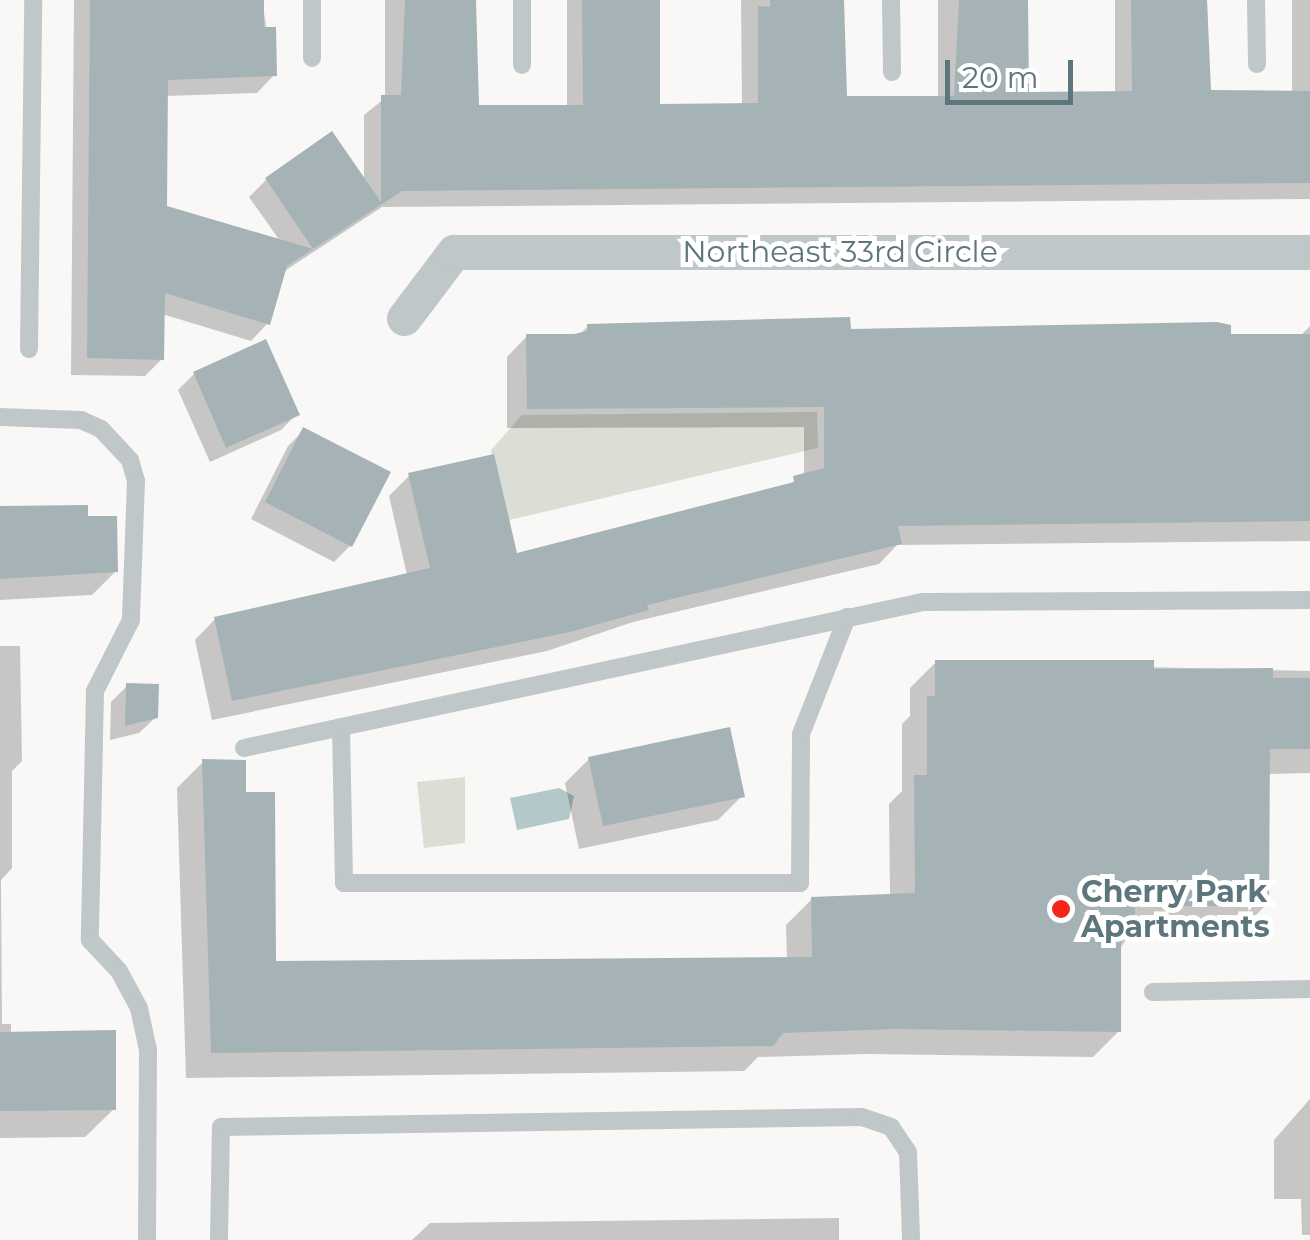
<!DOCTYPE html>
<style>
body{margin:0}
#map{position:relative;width:1310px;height:1240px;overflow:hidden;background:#f9f8f6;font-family:Montserrat,sans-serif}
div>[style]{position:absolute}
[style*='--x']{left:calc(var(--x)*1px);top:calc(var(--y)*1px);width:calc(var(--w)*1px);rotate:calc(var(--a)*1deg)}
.green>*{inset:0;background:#daded5}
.water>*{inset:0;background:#b5c8c9}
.shadow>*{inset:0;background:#0003}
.building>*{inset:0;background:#a5b3b7}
.service>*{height:18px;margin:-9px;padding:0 9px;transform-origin:9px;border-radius:9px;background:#bfc7c9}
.minor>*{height:35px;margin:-17.5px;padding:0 17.5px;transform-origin:17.5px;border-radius:17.5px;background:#bfc7c9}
.dots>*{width:28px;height:28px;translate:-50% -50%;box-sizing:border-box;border:5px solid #fff;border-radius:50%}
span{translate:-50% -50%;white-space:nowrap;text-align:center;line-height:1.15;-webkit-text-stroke:10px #fff;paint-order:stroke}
.street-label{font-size:30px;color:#5d767e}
.poi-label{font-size:30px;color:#5d767e;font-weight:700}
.left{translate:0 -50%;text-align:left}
.scale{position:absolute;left:945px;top:60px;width:128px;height:45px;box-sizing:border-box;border:5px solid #5d767e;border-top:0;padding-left:12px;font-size:30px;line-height:35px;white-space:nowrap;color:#5d767e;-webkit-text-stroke:8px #fff;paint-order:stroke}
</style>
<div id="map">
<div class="green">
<i style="clip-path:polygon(817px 412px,818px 448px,505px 521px,491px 450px,522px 415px)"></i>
<i style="clip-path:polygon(465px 777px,465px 843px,424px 848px,417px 782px)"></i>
</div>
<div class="water">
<i style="clip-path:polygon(559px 788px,574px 796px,569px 819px,517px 830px,510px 798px)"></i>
</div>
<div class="shadow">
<i style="clip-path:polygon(74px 0,262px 0,274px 75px,257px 93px,165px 96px,164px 208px,280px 241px,249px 197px,266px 180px,364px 182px,364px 115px,385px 98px,385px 0,473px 0,476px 108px,567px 108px,567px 0,657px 0,657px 106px,742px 106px,741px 0,844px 0,844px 99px,938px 99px,938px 0,1025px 0,1026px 94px,1115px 94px,1115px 0,1207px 0,1209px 92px,1292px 93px,1292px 0,1310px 0,1310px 199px,382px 207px,283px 272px,268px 323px,251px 341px,162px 314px,162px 359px,145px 376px,71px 375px)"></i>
<i style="clip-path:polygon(588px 326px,1300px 336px,1310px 326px,1310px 541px,897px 545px,879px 564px,633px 622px,547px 651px,212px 720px,195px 640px,215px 619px,407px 575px,389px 496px,410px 475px,515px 556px,787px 487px,804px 476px,804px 427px,507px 428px,507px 357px,527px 336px,579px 335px)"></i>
<i style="clip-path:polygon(194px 374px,297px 414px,281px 430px,210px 462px,178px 390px)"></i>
<i style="clip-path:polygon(304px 430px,350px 546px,334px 562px,251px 519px,288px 446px)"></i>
<i style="clip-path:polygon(0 509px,86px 519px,116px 571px,92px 595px,0 600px)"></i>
<i style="clip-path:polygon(0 646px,20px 646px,22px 761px,12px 771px,12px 868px,1px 880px,2px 1024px,11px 1024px,11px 1034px,114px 1109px,85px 1137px,0 1138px)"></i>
<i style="clip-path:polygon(936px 662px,1310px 671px,1310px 773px,1267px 774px,1266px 905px,1240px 931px,1132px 931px,1118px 951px,1119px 1031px,1093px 1057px,867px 1054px,758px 1057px,744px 1071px,186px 1078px,177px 788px,203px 762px,244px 794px,274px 964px,787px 960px,786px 925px,812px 899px,890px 897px,889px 804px,902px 791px,902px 724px,910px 716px,910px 688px)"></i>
<i style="clip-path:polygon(127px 686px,156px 717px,139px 733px,110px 740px,111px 702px)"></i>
<i style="clip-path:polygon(589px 759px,742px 796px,718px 820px,579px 849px,565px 783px)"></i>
<i style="clip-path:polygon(1310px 1099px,1310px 1235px,1302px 1235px,1301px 1199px,1274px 1199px,1274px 1140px)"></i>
<i style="clip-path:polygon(839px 1218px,839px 1240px,412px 1240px,430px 1223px)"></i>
</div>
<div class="building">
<i style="clip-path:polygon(90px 0,264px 0,264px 27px,276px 27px,277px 76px,168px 80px,167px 206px,313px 249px,265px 178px,332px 131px,381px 202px,381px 95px,401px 95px,405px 0,476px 0,479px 105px,583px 105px,582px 0,660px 0,660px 104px,758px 103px,758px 6px,770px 7px,770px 0,844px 0,847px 96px,954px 96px,959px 0,1028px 0,1029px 92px,1132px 91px,1131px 0,1207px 0,1211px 90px,1310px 91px,1310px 183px,402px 191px,287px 266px,270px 325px,165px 293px,164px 360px,87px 358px)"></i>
<i style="clip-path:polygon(850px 317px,851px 329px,1217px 322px,1231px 325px,1231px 334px,1310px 334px,1310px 521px,898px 526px,902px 544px,647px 605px,649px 610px,570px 632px,232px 701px,214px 617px,430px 568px,408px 473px,494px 454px,517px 553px,794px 482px,793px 476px,824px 468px,824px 407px,527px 409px,526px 334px,574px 334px,587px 331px,587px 324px)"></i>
<i style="clip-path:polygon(266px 339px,300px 415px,226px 448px,193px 372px)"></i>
<i style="clip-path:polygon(303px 427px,391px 472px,352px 547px,265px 502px)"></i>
<i style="clip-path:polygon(88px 505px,88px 516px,117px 516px,118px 572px,0 579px,0 506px)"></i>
<i style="clip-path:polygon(935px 660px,1154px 660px,1154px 669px,1273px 668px,1273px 678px,1310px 678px,1310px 749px,1270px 749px,1269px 906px,1135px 906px,1135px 938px,1121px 938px,1121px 1032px,895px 1029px,783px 1033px,773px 1046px,211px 1053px,202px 759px,246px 760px,246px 792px,275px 792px,276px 961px,812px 957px,811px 897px,915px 893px,914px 775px,927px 775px,927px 696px,935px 696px)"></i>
<i style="clip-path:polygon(126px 683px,159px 684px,158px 718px,125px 726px)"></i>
<i style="clip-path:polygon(730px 727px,745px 797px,603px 826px,588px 757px)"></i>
<i style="clip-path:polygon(116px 1030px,116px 1110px,0 1111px,0 1032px)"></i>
</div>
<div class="service">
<i style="--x:522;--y:0;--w:65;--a:90"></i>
<i style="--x:891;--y:0;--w:72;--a:89.2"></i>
<i style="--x:1256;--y:0;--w:64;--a:89.1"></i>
<i style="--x:312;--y:58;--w:58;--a:-90"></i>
<i style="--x:29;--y:349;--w:349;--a:-89.3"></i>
<i style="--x:0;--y:417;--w:81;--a:2.1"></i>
<i style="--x:81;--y:420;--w:22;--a:24"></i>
<i style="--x:101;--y:429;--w:42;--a:46.9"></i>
<i style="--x:130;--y:460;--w:22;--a:74"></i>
<i style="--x:136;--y:481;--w:139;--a:92.1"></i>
<i style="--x:131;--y:620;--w:80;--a:116.9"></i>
<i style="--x:95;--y:691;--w:249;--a:91.2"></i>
<i style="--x:90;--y:940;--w:42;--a:46.9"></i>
<i style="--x:119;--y:971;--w:42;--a:61.6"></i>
<i style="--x:139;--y:1008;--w:43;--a:77.9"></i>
<i style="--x:148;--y:1050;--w:190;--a:90.3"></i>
<i style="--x:341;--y:727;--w:156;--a:88.9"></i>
<i style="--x:344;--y:883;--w:456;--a:0"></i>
<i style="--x:800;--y:883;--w:149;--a:-89.6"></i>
<i style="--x:801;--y:734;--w:126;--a:-68.5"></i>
<i style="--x:244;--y:748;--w:695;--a:-12.14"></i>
<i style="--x:923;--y:602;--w:387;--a:-0.3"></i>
<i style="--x:1153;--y:992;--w:157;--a:-1.1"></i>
<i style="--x:219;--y:1240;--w:113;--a:-89"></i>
<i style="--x:221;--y:1127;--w:641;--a:-0.89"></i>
<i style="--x:862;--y:1117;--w:31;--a:19"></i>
<i style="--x:891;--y:1127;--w:30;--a:56"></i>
<i style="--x:908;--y:1152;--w:88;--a:88"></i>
</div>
<div class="minor">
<i style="--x:404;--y:318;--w:83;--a:-52.9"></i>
<i style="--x:454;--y:252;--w:856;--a:0"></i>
</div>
<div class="dots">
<i style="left:1061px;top:909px;background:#f4251b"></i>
</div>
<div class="street-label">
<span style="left:840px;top:252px">Northeast 33rd Circle</span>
</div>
<div class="poi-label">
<span class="left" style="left:1081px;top:909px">Cherry Park<br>Apartments</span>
</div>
<div class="scale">20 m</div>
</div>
